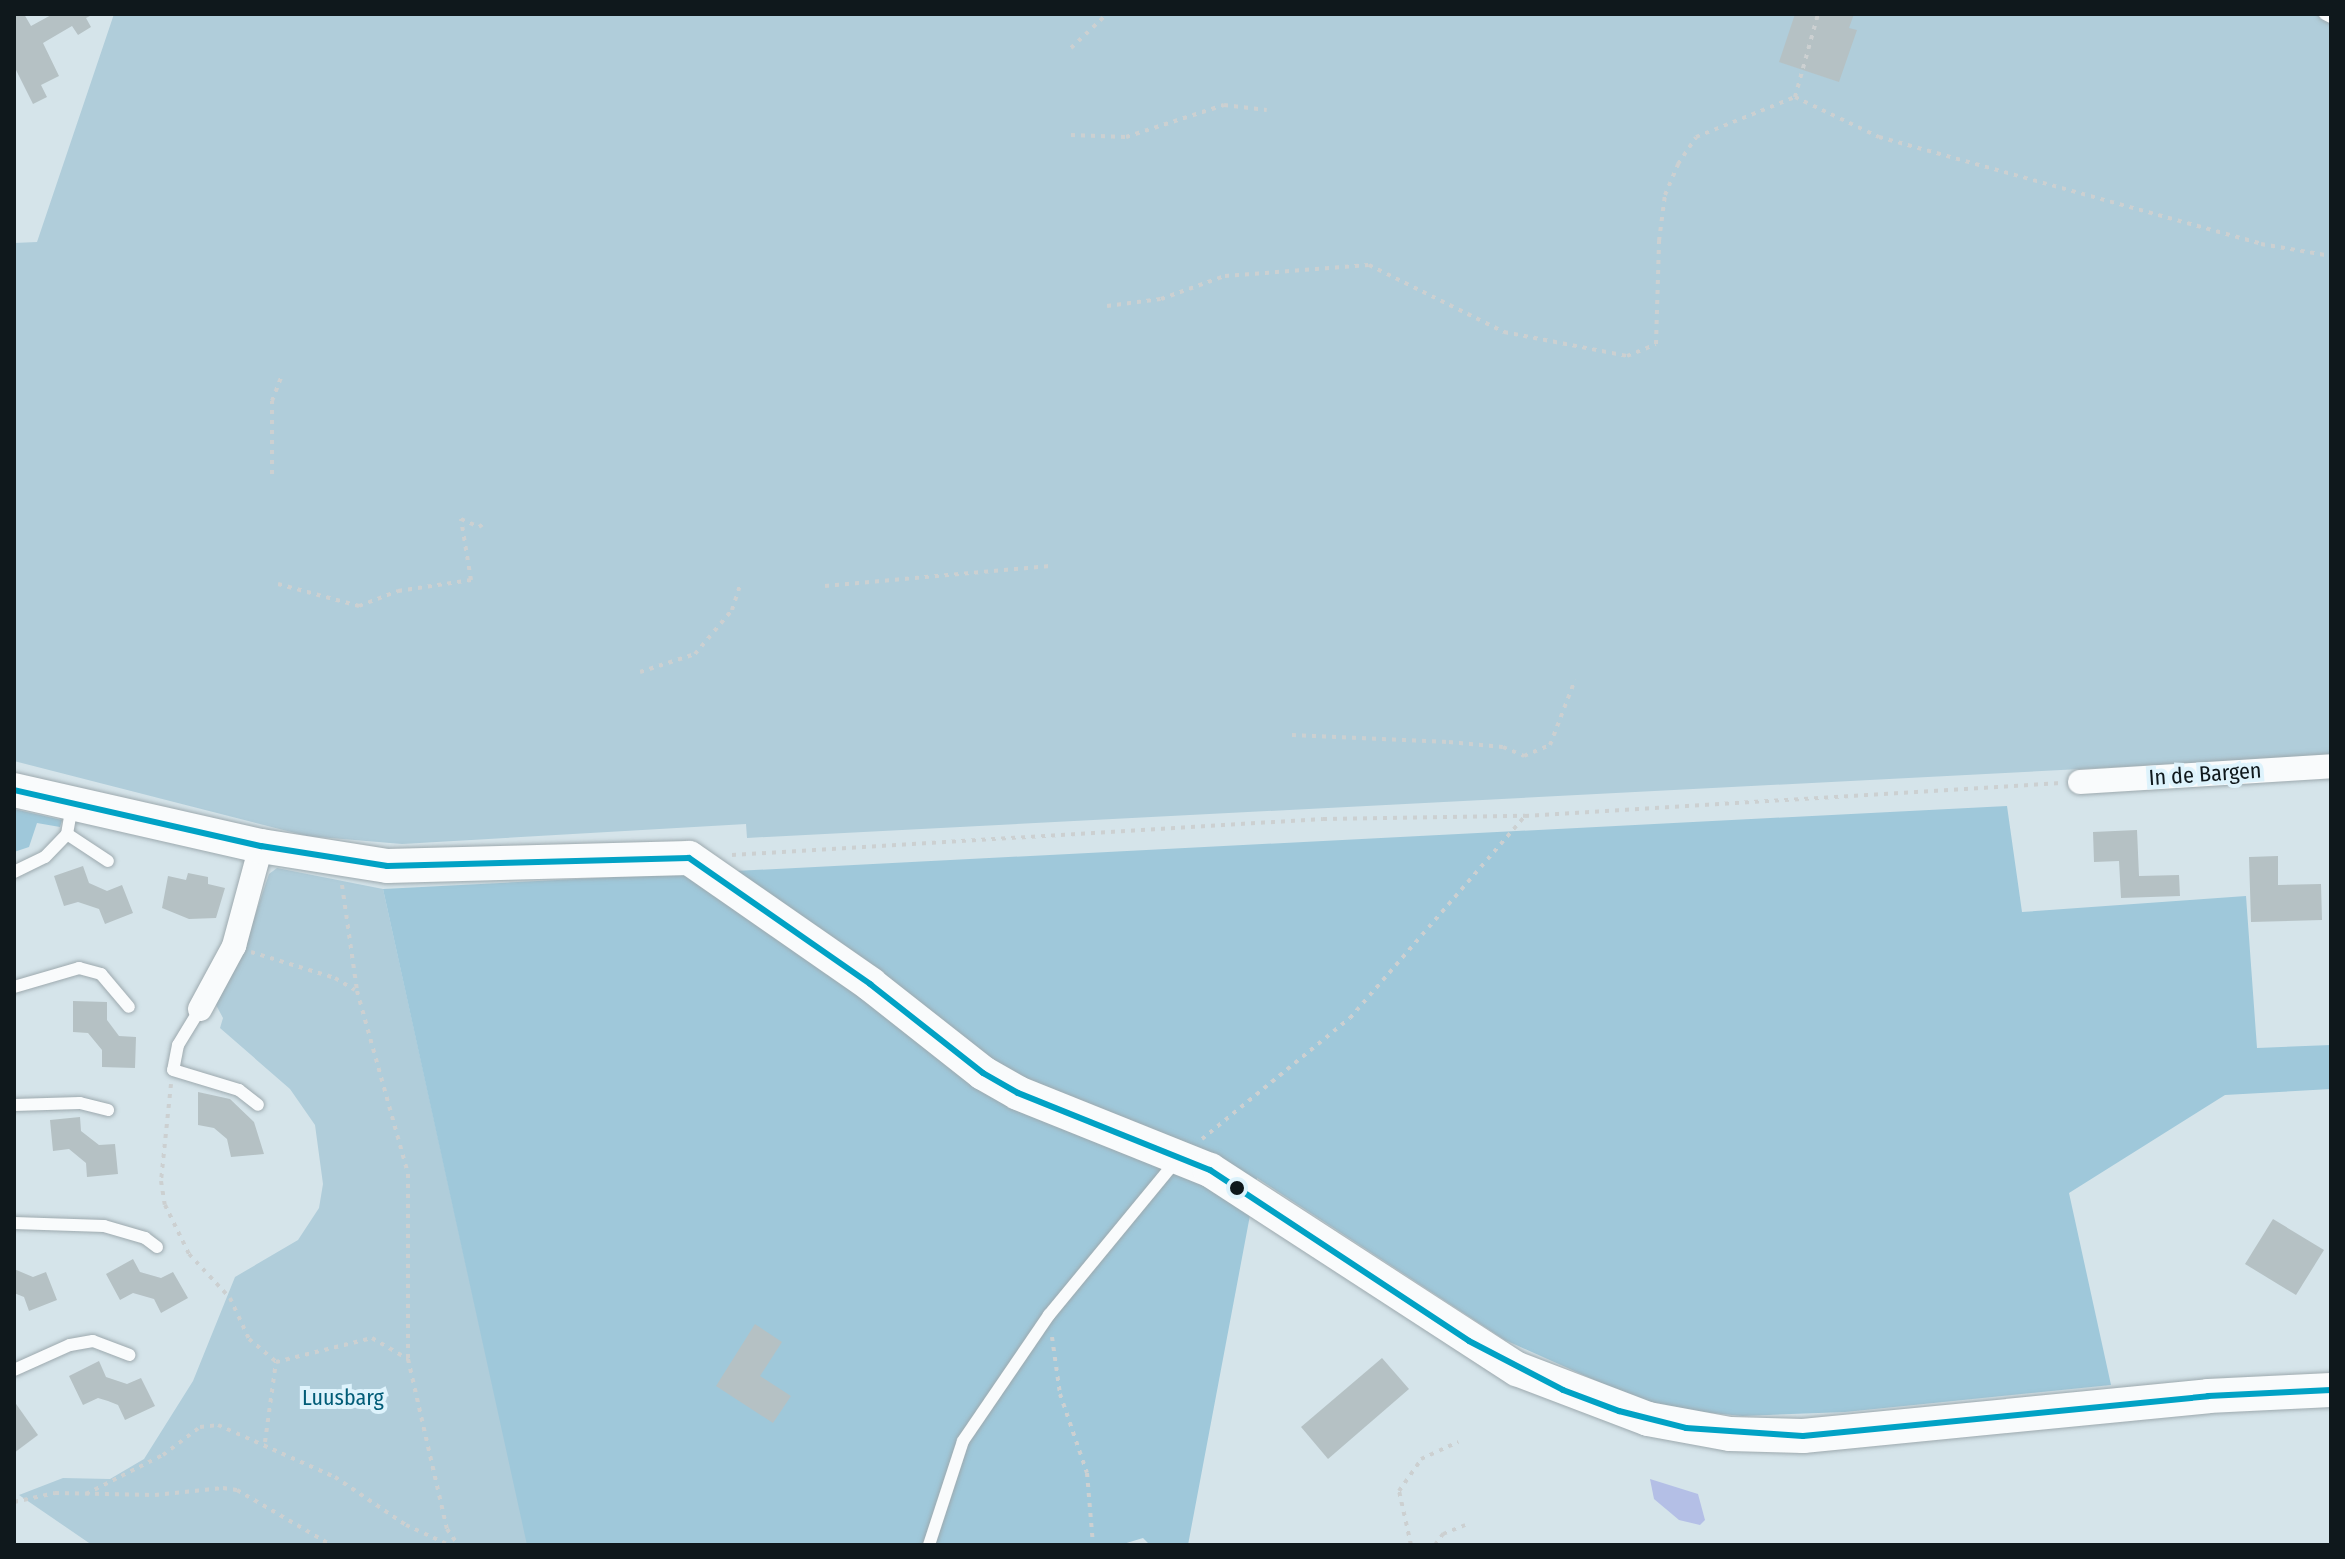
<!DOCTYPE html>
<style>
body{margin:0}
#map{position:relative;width:2345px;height:1559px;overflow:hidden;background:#d5e4ea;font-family:"Fira Sans Condensed",sans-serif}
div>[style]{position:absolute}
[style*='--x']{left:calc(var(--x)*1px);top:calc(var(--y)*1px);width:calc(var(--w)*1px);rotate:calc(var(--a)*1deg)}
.green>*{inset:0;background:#b0cdda}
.forest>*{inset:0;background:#9fc8da}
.water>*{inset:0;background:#b4bfe6}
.building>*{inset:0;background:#b5c1c4}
.path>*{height:4px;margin-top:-2px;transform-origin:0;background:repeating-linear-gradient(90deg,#ccd0d1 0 4px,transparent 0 10px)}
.roads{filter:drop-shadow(0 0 2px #9da9ae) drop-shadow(0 0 2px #9da9ae)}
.lane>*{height:12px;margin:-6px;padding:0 6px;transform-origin:6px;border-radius:6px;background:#f9fbfc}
.street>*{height:24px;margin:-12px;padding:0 12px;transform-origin:12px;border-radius:12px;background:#f9fbfc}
.secondary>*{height:34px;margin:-17px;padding:0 17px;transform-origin:17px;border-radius:17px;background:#f9fbfc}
.bus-1>*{height:6px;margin:-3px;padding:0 3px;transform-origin:3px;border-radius:3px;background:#01a2c5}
.dots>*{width:22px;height:22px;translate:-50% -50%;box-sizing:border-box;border:4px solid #def3fc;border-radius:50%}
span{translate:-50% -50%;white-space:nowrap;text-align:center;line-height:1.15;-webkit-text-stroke:8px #def3fc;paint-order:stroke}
.street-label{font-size:22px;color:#0f181c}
.park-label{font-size:22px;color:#015c77}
.frame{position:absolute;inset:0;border:16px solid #0f181c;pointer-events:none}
</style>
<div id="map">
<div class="green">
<i style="clip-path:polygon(114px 14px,2331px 14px,2331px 756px,747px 838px,746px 824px,402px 844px,307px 836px,14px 761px,14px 243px,37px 242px)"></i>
<i style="clip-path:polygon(277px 868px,383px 889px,528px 1545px,92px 1545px,19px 1495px,63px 1478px,110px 1479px,144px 1459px,193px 1381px,235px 1277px,298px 1240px,319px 1208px,323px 1184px,315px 1125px,290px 1089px,220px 1028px,223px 1018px,215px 1003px,241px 957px,269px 874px)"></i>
</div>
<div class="forest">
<i style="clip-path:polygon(2007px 806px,2022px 912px,2246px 896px,2257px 1048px,2331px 1045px,2331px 1089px,2225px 1095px,2069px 1193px,2111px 1385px,1845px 1412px,1742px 1416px,1682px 1410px,1637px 1399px,1505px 1340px,1257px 1178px,1188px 1545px,1150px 1545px,1143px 1538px,1120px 1545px,527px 1545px,383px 889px)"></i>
<i style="clip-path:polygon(14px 809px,62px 820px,60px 827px,37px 823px,29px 847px,14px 852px)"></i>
</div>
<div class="water">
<i style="clip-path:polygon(1650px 1479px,1698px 1494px,1705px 1520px,1700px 1525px,1679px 1520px,1654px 1499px)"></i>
</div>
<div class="building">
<i style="clip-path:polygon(14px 14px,24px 14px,31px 26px,53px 14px,94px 14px,86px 18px,91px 27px,78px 35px,72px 26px,43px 43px,59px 76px,41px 85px,47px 97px,33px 104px,14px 66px)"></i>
<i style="clip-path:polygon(1795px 14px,1854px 14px,1849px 28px,1857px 30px,1839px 82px,1779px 62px)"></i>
<i style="clip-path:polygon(2137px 830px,2139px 876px,2179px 875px,2180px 896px,2121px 898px,2119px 861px,2094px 862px,2093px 832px)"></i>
<i style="clip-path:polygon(2278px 856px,2278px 885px,2321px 884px,2322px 920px,2251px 922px,2249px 857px)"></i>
<i style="clip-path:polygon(83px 866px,89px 883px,107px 891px,122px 885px,133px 913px,105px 924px,99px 909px,78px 902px,64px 906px,54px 876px)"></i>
<i style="clip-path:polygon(188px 873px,208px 877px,208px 884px,225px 888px,216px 918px,189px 919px,162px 908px,168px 876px,186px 880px)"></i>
<i style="clip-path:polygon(73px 1001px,107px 1002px,107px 1020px,119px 1036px,136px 1037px,135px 1068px,102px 1067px,102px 1050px,88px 1033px,73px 1032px)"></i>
<i style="clip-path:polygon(198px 1092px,230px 1099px,254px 1122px,264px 1154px,231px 1157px,227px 1139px,214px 1128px,198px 1125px)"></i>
<i style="clip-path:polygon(80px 1117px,81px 1131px,99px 1145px,115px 1144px,118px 1174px,87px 1177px,86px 1163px,69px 1149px,53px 1151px,50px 1120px)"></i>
<i style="clip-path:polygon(2273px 1219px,2324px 1250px,2296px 1295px,2245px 1264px)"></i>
<i style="clip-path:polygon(133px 1259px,140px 1272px,161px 1278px,173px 1272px,188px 1298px,161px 1313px,154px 1299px,133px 1293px,120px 1300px,106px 1274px)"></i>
<i style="clip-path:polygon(14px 1269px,33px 1277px,46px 1272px,57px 1300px,29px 1311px,24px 1297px,14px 1293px)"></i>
<i style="clip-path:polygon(755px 1324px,782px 1342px,760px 1376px,791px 1396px,773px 1423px,716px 1386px)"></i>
<i style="clip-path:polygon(1382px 1358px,1409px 1389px,1328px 1459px,1301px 1427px)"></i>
<i style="clip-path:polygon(99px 1361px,106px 1377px,127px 1384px,141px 1378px,155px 1406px,125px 1420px,118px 1405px,108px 1401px,98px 1398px,83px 1405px,69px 1376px)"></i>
<i style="clip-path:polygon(14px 1401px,38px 1435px,14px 1453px)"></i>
</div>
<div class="path">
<i style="--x:1071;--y:48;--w:50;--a:-43.4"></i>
<i style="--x:1795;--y:97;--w:86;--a:-74.5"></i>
<i style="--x:1071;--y:135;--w:55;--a:2.1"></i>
<i style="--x:1126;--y:137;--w:103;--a:-18.1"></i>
<i style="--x:1224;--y:105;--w:43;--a:6.6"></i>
<i style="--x:1107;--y:306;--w:54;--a:-7.4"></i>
<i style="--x:1161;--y:299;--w:68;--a:-19.8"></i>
<i style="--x:1225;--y:276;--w:144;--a:-4.4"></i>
<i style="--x:1369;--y:265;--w:151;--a:26.4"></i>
<i style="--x:1504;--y:332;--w:125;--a:11"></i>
<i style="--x:1627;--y:356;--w:31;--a:-22"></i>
<i style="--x:1656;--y:344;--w:103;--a:-88.3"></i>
<i style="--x:1659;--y:241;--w:46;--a:-82.6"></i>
<i style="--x:1665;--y:195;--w:34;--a:-67"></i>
<i style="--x:1678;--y:164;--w:32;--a:-56"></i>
<i style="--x:1696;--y:137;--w:107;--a:-22"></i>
<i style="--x:1795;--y:97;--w:93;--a:25.5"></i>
<i style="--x:1879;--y:137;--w:397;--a:15.6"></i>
<i style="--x:2261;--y:244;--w:71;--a:9.7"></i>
<i style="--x:272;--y:474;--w:73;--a:-90"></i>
<i style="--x:272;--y:401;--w:26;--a:-69"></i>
<i style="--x:278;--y:584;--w:84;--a:15.2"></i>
<i style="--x:359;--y:606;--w:42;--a:-21"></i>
<i style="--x:398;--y:591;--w:74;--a:-8.6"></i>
<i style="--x:471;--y:580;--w:62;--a:-99.3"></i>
<i style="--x:461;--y:519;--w:20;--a:24"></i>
<i style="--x:479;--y:527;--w:9;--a:-36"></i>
<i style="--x:825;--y:586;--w:226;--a:-5.1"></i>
<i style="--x:640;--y:672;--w:58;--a:-18.1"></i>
<i style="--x:695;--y:654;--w:57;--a:-49.9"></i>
<i style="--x:732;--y:610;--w:25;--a:-72"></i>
<i style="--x:1292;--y:735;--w:157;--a:2.6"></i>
<i style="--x:1449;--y:742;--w:54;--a:5.3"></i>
<i style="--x:1503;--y:747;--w:23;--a:23"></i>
<i style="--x:1524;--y:756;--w:28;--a:-23"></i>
<i style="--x:1550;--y:745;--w:70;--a:-69"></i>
<i style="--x:732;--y:855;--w:592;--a:-3.49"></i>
<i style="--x:1323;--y:819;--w:202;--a:-0.9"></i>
<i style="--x:1525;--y:816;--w:537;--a:-3.52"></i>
<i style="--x:342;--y:885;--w:107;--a:81.9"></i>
<i style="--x:357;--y:991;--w:190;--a:74.4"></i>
<i style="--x:408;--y:1174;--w:185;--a:90"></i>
<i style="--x:251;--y:952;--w:88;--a:17.2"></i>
<i style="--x:335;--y:978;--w:23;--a:31"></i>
<i style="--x:171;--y:1084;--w:98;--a:95.9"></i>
<i style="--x:161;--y:1181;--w:24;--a:81"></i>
<i style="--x:165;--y:1205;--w:55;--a:63.9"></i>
<i style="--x:189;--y:1254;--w:60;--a:47"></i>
<i style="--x:230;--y:1298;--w:45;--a:65.1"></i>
<i style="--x:249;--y:1339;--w:35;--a:40"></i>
<i style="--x:276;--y:1362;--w:99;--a:-14"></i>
<i style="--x:372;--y:1338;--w:42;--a:30.3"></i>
<i style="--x:408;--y:1359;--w:174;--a:77.1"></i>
<i style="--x:447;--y:1529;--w:19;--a:55"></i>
<i style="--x:1202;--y:1139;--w:191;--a:-39.3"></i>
<i style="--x:1350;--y:1018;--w:267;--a:-49.1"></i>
<i style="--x:1052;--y:1337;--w:58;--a:82"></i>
<i style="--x:1060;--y:1394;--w:83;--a:71.1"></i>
<i style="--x:1087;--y:1473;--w:72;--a:85.2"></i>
<i style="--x:265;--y:1442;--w:81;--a:-82.2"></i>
<i style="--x:86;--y:1494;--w:86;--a:-26.9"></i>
<i style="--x:163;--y:1455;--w:46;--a:-37.1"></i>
<i style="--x:200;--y:1427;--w:18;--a:-6"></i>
<i style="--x:218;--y:1425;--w:128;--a:24"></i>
<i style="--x:335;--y:1477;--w:86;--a:34.1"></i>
<i style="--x:406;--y:1525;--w:47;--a:24.9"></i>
<i style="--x:14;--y:1502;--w:42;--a:-12.4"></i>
<i style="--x:55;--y:1493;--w:100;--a:1.1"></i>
<i style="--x:155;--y:1495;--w:68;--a:-5.9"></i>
<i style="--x:223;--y:1488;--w:14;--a:8"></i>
<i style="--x:237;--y:1490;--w:109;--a:30.3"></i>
<i style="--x:1411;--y:1545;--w:55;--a:-102.5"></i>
<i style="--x:1399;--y:1491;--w:39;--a:-55"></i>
<i style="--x:1421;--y:1459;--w:41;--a:-24.7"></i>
<i style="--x:1435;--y:1545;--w:14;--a:-54"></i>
<i style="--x:1443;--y:1534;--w:24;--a:-22"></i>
</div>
<div class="roads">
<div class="lane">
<i style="--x:2325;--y:14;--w:7;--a:27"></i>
<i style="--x:67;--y:834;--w:49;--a:33.4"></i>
<i style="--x:14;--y:872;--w:34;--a:-26"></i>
<i style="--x:45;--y:857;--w:32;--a:-46"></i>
<i style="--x:67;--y:834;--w:27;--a:-80"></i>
<i style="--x:14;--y:987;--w:68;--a:-16.3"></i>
<i style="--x:79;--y:968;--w:23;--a:15"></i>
<i style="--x:101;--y:974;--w:43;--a:49.7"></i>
<i style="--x:200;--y:1009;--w:42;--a:121.4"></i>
<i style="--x:178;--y:1045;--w:25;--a:101"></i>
<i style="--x:173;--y:1070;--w:69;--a:16.9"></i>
<i style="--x:239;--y:1090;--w:24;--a:38"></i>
<i style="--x:14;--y:1105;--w:66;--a:-1.7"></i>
<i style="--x:80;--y:1103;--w:29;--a:14"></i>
<i style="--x:14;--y:1223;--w:90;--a:1.9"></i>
<i style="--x:104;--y:1226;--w:43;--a:16.3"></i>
<i style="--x:145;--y:1238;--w:15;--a:37"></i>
<i style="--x:14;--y:1370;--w:61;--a:-24.1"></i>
<i style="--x:70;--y:1345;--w:23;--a:-10"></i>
<i style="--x:93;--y:1341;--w:39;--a:21"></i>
<i style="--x:929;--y:1545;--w:109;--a:-71.9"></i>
<i style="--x:963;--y:1441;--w:153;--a:-55.7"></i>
<i style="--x:1049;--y:1315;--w:200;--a:-50.5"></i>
</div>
<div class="street">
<i style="--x:2080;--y:782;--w:252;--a:-3.6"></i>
<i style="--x:200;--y:1009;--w:72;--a:-61.6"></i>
<i style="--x:234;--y:946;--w:104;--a:-74.9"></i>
</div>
<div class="secondary">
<i style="--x:14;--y:790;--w:253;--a:12.8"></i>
<i style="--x:261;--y:846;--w:128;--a:9"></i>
<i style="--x:387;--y:866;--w:302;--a:-1.5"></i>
<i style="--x:689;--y:858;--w:221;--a:34.8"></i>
<i style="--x:870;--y:984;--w:144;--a:38.2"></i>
<i style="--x:983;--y:1073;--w:40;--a:29.7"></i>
<i style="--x:1018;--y:1093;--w:207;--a:21.9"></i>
<i style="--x:1210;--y:1170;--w:366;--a:33"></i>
<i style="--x:1517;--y:1369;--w:140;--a:20.9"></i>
<i style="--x:1648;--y:1419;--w:83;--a:10.4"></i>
<i style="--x:1730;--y:1434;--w:73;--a:1.6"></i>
<i style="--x:1803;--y:1436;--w:407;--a:-5.6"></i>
<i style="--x:2208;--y:1396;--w:123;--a:-2.8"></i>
</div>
</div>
<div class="bus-1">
<i style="--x:14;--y:790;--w:253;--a:12.8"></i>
<i style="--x:261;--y:846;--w:128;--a:9"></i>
<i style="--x:387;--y:866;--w:302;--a:-1.5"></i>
<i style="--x:689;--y:858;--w:221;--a:34.8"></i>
<i style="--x:870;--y:984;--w:144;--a:38.2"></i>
<i style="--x:983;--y:1073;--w:40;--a:29.7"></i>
<i style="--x:1018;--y:1093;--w:207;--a:21.9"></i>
<i style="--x:1210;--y:1170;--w:310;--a:33.4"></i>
<i style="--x:1469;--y:1341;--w:106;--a:27.5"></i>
<i style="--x:1563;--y:1390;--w:60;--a:20.6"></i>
<i style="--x:1619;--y:1411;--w:69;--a:14.2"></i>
<i style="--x:1686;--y:1428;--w:117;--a:3.9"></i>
<i style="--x:1803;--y:1436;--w:407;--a:-5.6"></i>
<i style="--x:2208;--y:1396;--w:123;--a:-2.8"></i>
</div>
<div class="dots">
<i style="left:1237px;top:1188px;background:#0f181c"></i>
</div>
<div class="street-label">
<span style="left:2205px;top:774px;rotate:-4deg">In de Bargen</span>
</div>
<div class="park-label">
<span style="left:343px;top:1398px">Luusbarg</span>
</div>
<div class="frame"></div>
</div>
